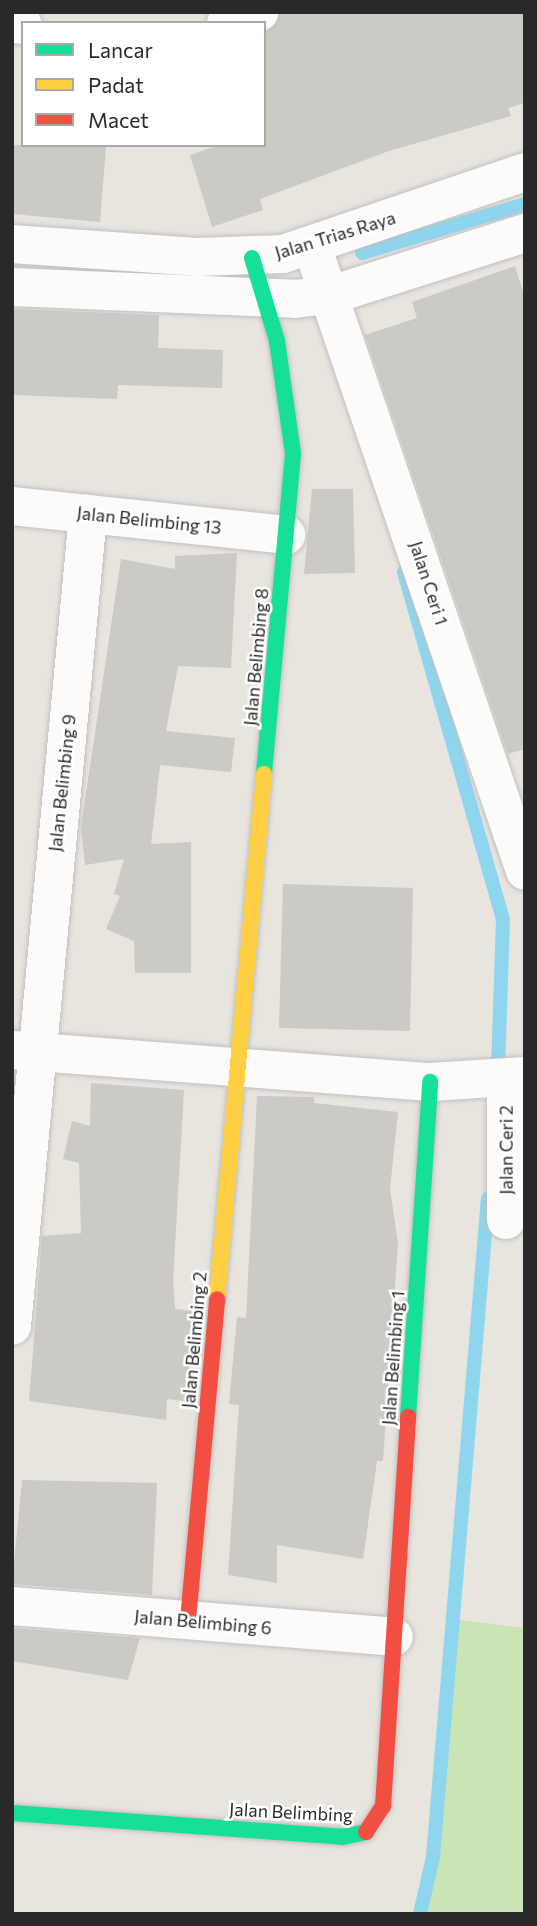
<!DOCTYPE html>
<style>
body{margin:0}
#map{position:relative;width:537px;height:1926px;overflow:hidden;background:#e8e4de;font-family:Commissioner,sans-serif}
div>[style]{position:absolute}
[style*='--x']{left:calc(var(--x)*1px);top:calc(var(--y)*1px);width:calc(var(--w)*1px);rotate:calc(var(--a)*1deg)}
.green>*{inset:0;background:#c9e5b5}
.stream>*{height:14px;margin:-7px;padding:0 7px;transform-origin:7px;border-radius:7px;background:#8ed5ee}
.building>*{inset:0;background:#cccac5}
.roads{filter:drop-shadow(0 0 2px #c1c0c0) drop-shadow(0 0 2px #c1c0c0)}
.street>*{height:38px;margin:-19px;padding:0 19px;transform-origin:19px;border-radius:19px;background:#fcfbfa}
.fast>*{height:16px;margin:-8px;padding:0 8px;transform-origin:8px;border-radius:8px;background:#16e098}
.slow>*{height:16px;margin:-8px;padding:0 8px;transform-origin:8px;border-radius:8px;background:#ffcf43}
.jam>*{height:16px;margin:-8px;padding:0 8px;transform-origin:8px;border-radius:8px;background:#f24e42}
span{translate:-50% -50%;white-space:nowrap;text-align:center;line-height:1.15;-webkit-text-stroke:5px #fff;paint-order:stroke}
.street-label{font-size:18px;color:#292929}
.frame{position:absolute;inset:0;border:14px solid #292929;pointer-events:none}
.legend{position:absolute;left:21px;top:21px;width:245px;height:126px;box-sizing:border-box;background:#fff;border:2px solid #a9a9a9;margin:0;padding:9px 12px;list-style:none;font-size:21px;color:#292929}
.legend li{display:flex;align-items:center;gap:14px;height:35px}
.legend b{width:35px;border:2px solid #a9a9a9}
</style>
<div id="map">
<div class="green">
<i style="clip-path:polygon(453px 1619px,525px 1628px,525px 1914px,420px 1914px,433px 1857px)"></i>
</div>
<div class="stream">
<i style="--x:362;--y:253;--w:170;--a:-16.7"></i>
<i style="--x:404;--y:572;--w:361;--a:74.1"></i>
<i style="--x:503;--y:919;--w:147;--a:91.9"></i>
<i style="--x:420;--y:1914;--w:58;--a:-77.2"></i>
<i style="--x:433;--y:1857;--w:661;--a:-85.23"></i>
</div>
<div class="building">
<i style="clip-path:polygon(280px 12px,525px 12px,525px 103px,508px 108px,511px 116px,389px 151px,260px 199px,263px 210px,212px 227px,190px 155px,219px 145px,264px 145px,264px 33px)"></i>
<i style="clip-path:polygon(12px 145px,106px 147px,100px 222px,12px 214px)"></i>
<i style="clip-path:polygon(515px 266px,525px 298px,525px 749px,508px 754px,365px 335px,417px 318px,412px 302px)"></i>
<i style="clip-path:polygon(12px 309px,159px 315px,158px 348px,223px 350px,222px 388px,118px 385px,117px 399px,12px 395px)"></i>
<i style="clip-path:polygon(312px 489px,353px 489px,355px 573px,304px 574px)"></i>
<i style="clip-path:polygon(237px 553px,231px 668px,178px 666px,166px 731px,235px 738px,231px 772px,160px 765px,151px 844px,191px 842px,191px 973px,135px 973px,134px 941px,106px 929px,120px 896px,114px 894px,124px 859px,85px 865px,81px 827px,121px 559px,175px 569px,175px 556px)"></i>
<i style="clip-path:polygon(283px 884px,413px 888px,410px 1031px,279px 1028px)"></i>
<i style="clip-path:polygon(91px 1083px,184px 1090px,173px 1281px,175px 1309px,194px 1311px,186px 1401px,167px 1399px,166px 1420px,29px 1401px,42px 1236px,81px 1233px,79px 1163px,63px 1159px,72px 1121px,90px 1126px)"></i>
<i style="clip-path:polygon(257px 1096px,314px 1097px,314px 1103px,398px 1112px,390px 1189px,398px 1243px,383px 1461px,377px 1461px,363px 1559px,277px 1545px,277px 1583px,228px 1575px,239px 1405px,229px 1404px,237px 1317px,246px 1318px)"></i>
<i style="clip-path:polygon(22px 1480px,157px 1483px,152px 1595px,12px 1584px)"></i>
<i style="clip-path:polygon(12px 1628px,140px 1638px,128px 1680px,12px 1661px)"></i>
</div>
<div class="roads">
<div class="street">
<i style="--x:226;--y:23;--w:35;--a:-18"></i>
<i style="--x:12;--y:24;--w:11;--a:5"></i>
<i style="--x:12;--y:244;--w:185;--a:4"></i>
<i style="--x:197;--y:257;--w:86;--a:-2"></i>
<i style="--x:283;--y:254;--w:256;--a:-18.7"></i>
<i style="--x:312;--y:246;--w:660;--a:71.18"></i>
<i style="--x:12;--y:287;--w:283;--a:2.4"></i>
<i style="--x:295;--y:299;--w:39;--a:-7"></i>
<i style="--x:334;--y:294;--w:201;--a:-17.7"></i>
<i style="--x:12;--y:506;--w:276;--a:6"></i>
<i style="--x:12;--y:1050;--w:419;--a:4.4"></i>
<i style="--x:430;--y:1082;--w:95;--a:-3.6"></i>
<i style="--x:506;--y:1081;--w:139;--a:90"></i>
<i style="--x:12;--y:1326;--w:816;--a:-84.65"></i>
<i style="--x:12;--y:1606;--w:383;--a:4.6"></i>
</div>
<div class="fast">
<i style="--x:252;--y:258;--w:87;--a:73.2"></i>
<i style="--x:277;--y:341;--w:114;--a:81.9"></i>
<i style="--x:293;--y:454;--w:321;--a:95.2"></i>
<i style="--x:408;--y:1417;--w:336;--a:-86.2"></i>
<i style="--x:12;--y:1813;--w:332;--a:4.1"></i>
<i style="--x:343;--y:1837;--w:24;--a:-12"></i>
</div>
<div class="slow">
<i style="--x:217;--y:1299;--w:527;--a:-84.88"></i>
</div>
<div class="jam">
<i style="--x:188;--y:1620;--w:322;--a:-84.8"></i>
<i style="--x:366;--y:1832;--w:31;--a:-57"></i>
<i style="--x:383;--y:1806;--w:390;--a:-86.3"></i>
</div>
</div>
<div class="street-label">
<span style="left:335px;top:235px;rotate:-17deg">Jalan Trias Raya</span>
<span style="left:149px;top:520px;rotate:6deg">Jalan Belimbing 13</span>
<span style="left:429px;top:583px;rotate:72deg">Jalan Ceri 1</span>
<span style="left:256px;top:657px;rotate:-85deg">Jalan Belimbing 8</span>
<span style="left:62px;top:783px;rotate:-84deg">Jalan Belimbing 9</span>
<span style="left:506px;top:1150px;rotate:-90deg">Jalan Ceri 2</span>
<span style="left:194px;top:1340px;rotate:-85deg">Jalan Belimbing 2</span>
<span style="left:393px;top:1358px;rotate:-86deg">Jalan Belimbing 1</span>
<span style="left:203px;top:1622px;rotate:5deg">Jalan Belimbing 6</span>
<span style="left:291px;top:1812px;rotate:3deg">Jalan Belimbing</span>
</div>
<div class="frame"></div>
<ul class="legend">
<li><b style="height:9px;background:#16e098"></b>Lancar</li>
<li><b style="height:9px;background:#ffcf43"></b>Padat</li>
<li><b style="height:9px;background:#f24e42"></b>Macet</li>
</ul>
</div>
